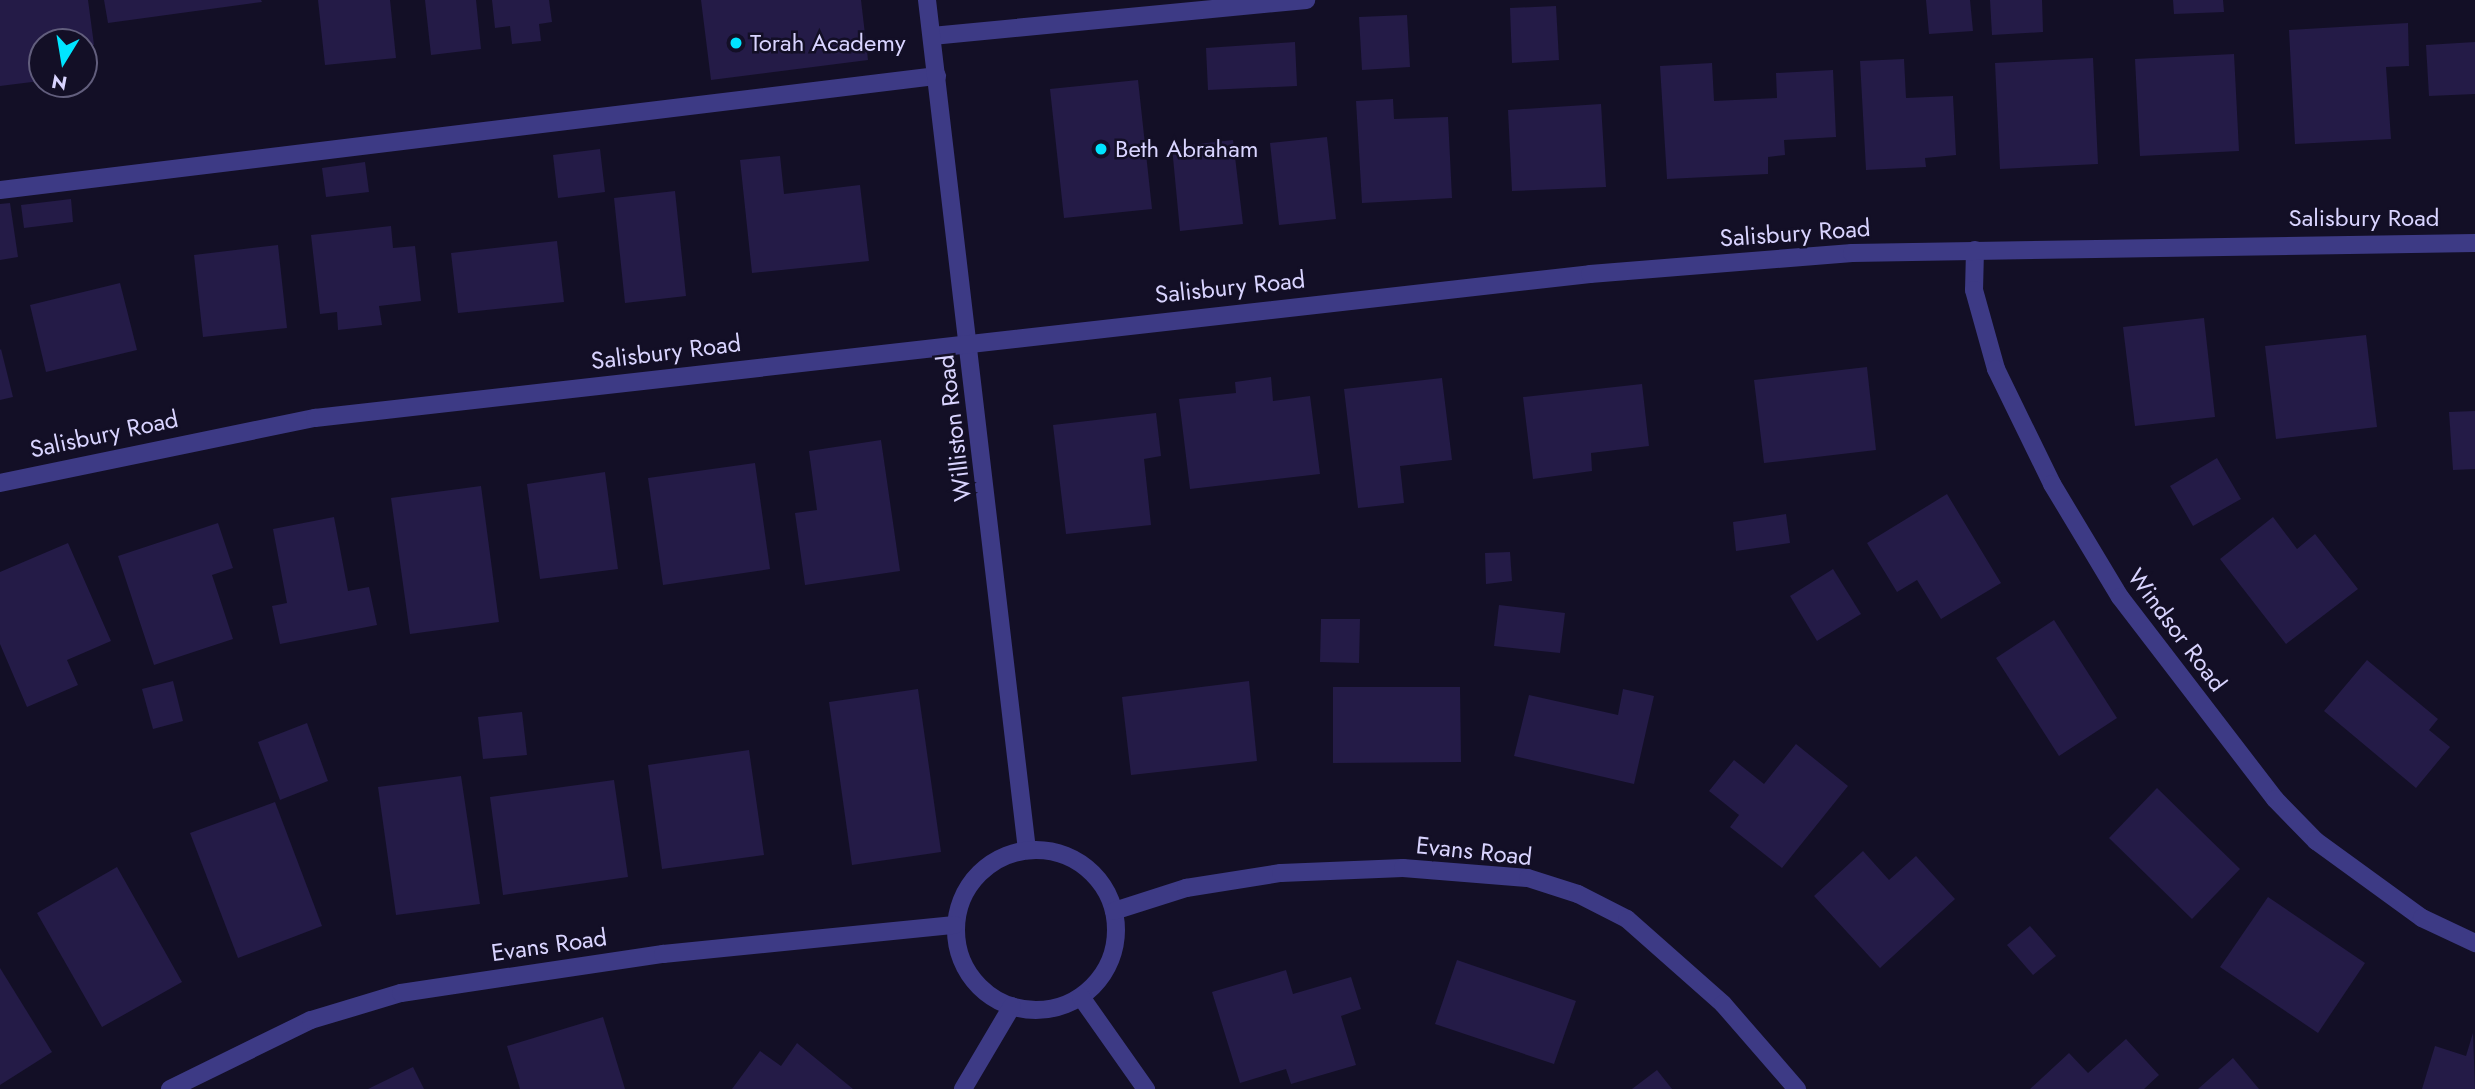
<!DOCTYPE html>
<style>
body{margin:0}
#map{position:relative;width:2475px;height:1089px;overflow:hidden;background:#130f26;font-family:Jost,sans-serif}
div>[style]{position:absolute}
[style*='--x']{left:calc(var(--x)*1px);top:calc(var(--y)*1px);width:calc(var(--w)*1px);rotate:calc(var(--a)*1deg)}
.building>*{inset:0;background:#241b47}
.service>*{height:18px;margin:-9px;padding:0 9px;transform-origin:9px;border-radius:9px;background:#3d3a85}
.minor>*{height:18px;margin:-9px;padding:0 9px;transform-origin:9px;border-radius:9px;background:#3d3a85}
.minor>.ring{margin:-9px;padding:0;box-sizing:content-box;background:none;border:18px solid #3d3a85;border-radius:50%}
.dots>*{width:19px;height:19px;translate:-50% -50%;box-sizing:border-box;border:4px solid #130f26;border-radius:50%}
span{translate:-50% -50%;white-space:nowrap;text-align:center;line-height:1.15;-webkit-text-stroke:5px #130f26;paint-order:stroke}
.poi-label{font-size:24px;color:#d9d4ff}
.left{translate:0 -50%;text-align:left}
.street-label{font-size:24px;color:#d9d4ff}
.north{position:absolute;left:28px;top:28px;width:70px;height:70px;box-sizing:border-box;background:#130f26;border:2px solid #625e7d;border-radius:50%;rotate:191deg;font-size:19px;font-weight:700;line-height:28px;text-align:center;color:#d9d4ff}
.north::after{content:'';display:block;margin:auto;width:24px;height:32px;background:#00e5ff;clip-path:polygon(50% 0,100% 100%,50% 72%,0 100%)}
</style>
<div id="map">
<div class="building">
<i style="clip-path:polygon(0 0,88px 0,94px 45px,42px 42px,42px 52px,35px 53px,40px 81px,0 86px)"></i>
<i style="clip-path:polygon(104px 0,261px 0,262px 2px,108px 23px)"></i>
<i style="clip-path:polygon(318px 0,390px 0,396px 58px,325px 65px)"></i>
<i style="clip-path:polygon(425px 0,476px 0,481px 49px,431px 55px)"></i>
<i style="clip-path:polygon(492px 0,549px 0,552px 22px,539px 24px,541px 41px,512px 44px,510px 26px,495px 28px)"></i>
<i style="clip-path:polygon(701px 0,861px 0,868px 60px,711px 80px)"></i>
<i style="clip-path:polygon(1926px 0,1970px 0,1973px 31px,1929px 34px)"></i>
<i style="clip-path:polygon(1990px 0,2042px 0,2043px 32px,1992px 35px)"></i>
<i style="clip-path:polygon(2173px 0,2223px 0,2224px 12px,2174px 14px)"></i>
<i style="clip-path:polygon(1556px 6px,1559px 60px,1512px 63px,1510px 8px)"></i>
<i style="clip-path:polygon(1407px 15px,1410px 67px,1362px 70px,1359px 17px)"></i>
<i style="clip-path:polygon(2408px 23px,2409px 66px,2386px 67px,2391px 139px,2295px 144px,2289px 30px)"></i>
<i style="clip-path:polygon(1295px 42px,1297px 86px,1208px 90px,1206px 48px)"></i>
<i style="clip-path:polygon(2475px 42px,2475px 94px,2429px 96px,2426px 45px)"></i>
<i style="clip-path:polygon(2234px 54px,2239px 151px,2140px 156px,2135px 59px)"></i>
<i style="clip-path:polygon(2093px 58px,2098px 164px,2000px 169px,1995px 63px)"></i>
<i style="clip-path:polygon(1904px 59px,1906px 98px,1953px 96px,1956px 155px,1925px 158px,1926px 167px,1866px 170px,1860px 61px)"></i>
<i style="clip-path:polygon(1712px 63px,1714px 101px,1777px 98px,1776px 73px,1833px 70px,1836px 137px,1784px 140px,1785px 155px,1768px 157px,1768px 174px,1667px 179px,1660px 66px)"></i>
<i style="clip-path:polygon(1138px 80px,1152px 209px,1064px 218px,1050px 89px)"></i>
<i style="clip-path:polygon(1393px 99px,1394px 119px,1448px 117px,1452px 198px,1362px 203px,1356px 101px)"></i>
<i style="clip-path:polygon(1601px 104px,1606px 187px,1512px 191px,1508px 110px)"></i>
<i style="clip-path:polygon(1327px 137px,1336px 219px,1279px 225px,1270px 143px)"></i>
<i style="clip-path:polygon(1233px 140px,1243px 224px,1180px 231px,1172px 147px)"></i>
<i style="clip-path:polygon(600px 149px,605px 192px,558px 198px,553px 155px)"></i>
<i style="clip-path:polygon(780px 156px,784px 194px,860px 185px,869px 261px,752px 273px,740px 160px)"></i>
<i style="clip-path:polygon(365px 162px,369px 192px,326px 197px,322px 168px)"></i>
<i style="clip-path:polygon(675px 191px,686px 296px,625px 303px,614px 198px)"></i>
<i style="clip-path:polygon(71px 199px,73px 222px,24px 228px,21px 205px)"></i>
<i style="clip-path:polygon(10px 203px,18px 257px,0 260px,0 204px)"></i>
<i style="clip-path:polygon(391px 226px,393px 248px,415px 246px,421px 301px,379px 306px,382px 325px,338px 330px,337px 312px,320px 314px,311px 235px)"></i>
<i style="clip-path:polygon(557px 241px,564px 302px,458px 313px,451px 253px)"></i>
<i style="clip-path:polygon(278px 245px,287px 328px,203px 337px,194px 255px)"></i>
<i style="clip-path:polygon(120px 283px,137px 350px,46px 372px,30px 305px)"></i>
<i style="clip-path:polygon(2204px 318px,2215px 417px,2135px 426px,2123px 327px)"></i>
<i style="clip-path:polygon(2366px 335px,2377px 427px,2276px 439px,2265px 346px)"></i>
<i style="clip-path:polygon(1px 349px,13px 397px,0 400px,0 350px)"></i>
<i style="clip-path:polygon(1867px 367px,1876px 450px,1764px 463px,1754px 380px)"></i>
<i style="clip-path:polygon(1271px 377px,1273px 401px,1310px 396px,1320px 474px,1190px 489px,1179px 399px,1236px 393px,1235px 382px)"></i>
<i style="clip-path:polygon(1442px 378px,1452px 460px,1400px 466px,1404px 503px,1358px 508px,1344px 389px)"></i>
<i style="clip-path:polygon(1642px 384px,1649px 446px,1591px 453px,1592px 471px,1533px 479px,1523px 397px)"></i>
<i style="clip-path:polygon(2475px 411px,2475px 469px,2453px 470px,2449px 412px)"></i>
<i style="clip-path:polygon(1156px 413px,1161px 456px,1144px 459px,1151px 525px,1066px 534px,1053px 425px)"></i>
<i style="clip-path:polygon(881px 440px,900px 571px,805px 585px,795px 513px,817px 510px,809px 451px)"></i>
<i style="clip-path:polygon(2217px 458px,2241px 499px,2193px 526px,2170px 486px)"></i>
<i style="clip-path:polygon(755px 463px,770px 569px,663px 585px,648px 478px)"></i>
<i style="clip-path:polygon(605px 472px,618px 569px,540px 579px,527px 484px)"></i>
<i style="clip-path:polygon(481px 486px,499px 622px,410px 634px,391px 498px)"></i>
<i style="clip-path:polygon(1947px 494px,2001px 583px,1941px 619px,1917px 580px,1897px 592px,1867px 543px)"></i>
<i style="clip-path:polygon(1786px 514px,1790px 543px,1736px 551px,1733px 522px)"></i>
<i style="clip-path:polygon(334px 517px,348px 591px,369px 587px,377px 625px,280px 644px,272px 606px,287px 603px,273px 529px)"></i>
<i style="clip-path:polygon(2273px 517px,2297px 549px,2315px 534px,2358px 589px,2286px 644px,2220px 559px)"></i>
<i style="clip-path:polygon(218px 523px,233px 568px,212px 575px,233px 639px,154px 665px,118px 556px)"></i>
<i style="clip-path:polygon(68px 543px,111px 641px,67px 660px,78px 685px,27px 707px,0 644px,0 572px)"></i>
<i style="clip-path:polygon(1510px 552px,1512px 581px,1486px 584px,1485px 553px)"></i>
<i style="clip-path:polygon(1833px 569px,1861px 614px,1817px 641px,1790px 596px)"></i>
<i style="clip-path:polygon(1499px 605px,1565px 613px,1560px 653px,1494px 646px)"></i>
<i style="clip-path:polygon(1321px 619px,1360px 619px,1359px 663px,1320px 662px)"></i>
<i style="clip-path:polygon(2054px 620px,2117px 718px,2059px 756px,1996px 658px)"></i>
<i style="clip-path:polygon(2367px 660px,2438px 719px,2429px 730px,2450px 747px,2416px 788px,2324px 711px)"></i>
<i style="clip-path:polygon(173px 681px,183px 721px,153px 729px,142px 689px)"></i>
<i style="clip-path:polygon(1249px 681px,1257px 761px,1131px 775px,1122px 697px)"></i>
<i style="clip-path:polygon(1333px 687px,1460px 687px,1461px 762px,1333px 763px)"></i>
<i style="clip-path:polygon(918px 689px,941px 852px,852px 865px,829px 702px)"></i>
<i style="clip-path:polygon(1623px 689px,1654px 696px,1634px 784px,1514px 756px,1529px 695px,1618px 715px)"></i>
<i style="clip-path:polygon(522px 712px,527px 755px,483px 759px,478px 717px)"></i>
<i style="clip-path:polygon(307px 723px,328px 781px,280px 800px,258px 742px)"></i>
<i style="clip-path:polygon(1796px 744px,1848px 786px,1782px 868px,1730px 827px,1739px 815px,1709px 791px,1734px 760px,1764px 784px)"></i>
<i style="clip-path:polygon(749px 750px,764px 855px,662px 869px,648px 765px)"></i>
<i style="clip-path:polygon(461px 776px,480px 904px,396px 915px,378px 787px)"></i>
<i style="clip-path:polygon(614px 780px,628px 877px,503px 895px,490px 797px)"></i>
<i style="clip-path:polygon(2157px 788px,2240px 869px,2192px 919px,2109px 838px)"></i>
<i style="clip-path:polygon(275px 802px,322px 926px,238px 958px,190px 833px)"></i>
<i style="clip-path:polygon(1863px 851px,1889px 880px,1916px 856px,1955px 899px,1880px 968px,1814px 896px)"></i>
<i style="clip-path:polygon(117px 867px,182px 982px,102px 1027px,37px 913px)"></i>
<i style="clip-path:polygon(2268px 897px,2365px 963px,2318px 1033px,2220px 967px)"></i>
<i style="clip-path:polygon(2030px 926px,2056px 956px,2033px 975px,2007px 945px)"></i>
<i style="clip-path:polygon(1457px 960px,1576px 1001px,1554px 1064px,1435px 1024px)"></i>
<i style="clip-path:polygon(0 968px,52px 1052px,0 1085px)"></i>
<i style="clip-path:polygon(1286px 970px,1293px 994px,1351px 977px,1361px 1009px,1341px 1016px,1356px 1065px,1291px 1084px,1286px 1069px,1240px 1083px,1212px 992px)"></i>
<i style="clip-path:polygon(603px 1017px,625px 1089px,520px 1089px,507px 1046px)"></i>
<i style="clip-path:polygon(2473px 1033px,2475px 1089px,2422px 1089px,2435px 1046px,2466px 1056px)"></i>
<i style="clip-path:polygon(2126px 1039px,2159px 1075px,2144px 1089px,2030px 1089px,2069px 1053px,2088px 1073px)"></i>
<i style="clip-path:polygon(797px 1043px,853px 1089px,732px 1089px,760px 1051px,781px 1066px)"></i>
<i style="clip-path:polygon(2233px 1058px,2259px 1089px,2198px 1089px)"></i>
<i style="clip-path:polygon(413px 1067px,424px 1089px,368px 1089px)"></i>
<i style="clip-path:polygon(1657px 1070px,1672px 1089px,1632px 1089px)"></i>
</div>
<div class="service">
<i style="--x:932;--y:36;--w:376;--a:-5.5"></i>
<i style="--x:0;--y:190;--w:944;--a:-6.94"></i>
</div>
<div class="minor">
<i style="--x:927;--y:0;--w:856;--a:83.29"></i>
<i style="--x:1975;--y:250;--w:40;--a:91.4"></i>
<i style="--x:1974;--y:290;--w:82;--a:74.4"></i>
<i style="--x:1996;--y:369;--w:128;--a:64"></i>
<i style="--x:2052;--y:484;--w:132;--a:59"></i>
<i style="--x:2120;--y:597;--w:255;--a:52.5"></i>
<i style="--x:2275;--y:799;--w:59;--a:45.7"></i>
<i style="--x:2316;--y:841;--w:131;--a:36"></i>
<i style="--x:2422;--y:918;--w:59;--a:25.3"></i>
<i style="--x:0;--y:483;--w:322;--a:-11.7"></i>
<i style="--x:315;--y:418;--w:1283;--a:-6.44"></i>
<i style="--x:1590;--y:274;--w:263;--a:-4.6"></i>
<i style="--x:1852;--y:253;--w:623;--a:-0.92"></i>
<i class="ring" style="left:956px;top:850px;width:142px;height:142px"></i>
<i style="--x:1114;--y:911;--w:76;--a:-17.7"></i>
<i style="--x:1186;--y:888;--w:96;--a:-9"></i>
<i style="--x:1281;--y:873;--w:122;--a:-2.3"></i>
<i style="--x:1403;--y:868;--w:125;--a:4.6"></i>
<i style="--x:1528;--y:878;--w:52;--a:17.7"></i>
<i style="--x:1578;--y:894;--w:55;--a:27"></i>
<i style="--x:1627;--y:919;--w:128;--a:41.5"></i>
<i style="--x:1723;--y:1004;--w:113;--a:49"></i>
<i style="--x:1081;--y:997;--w:113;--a:54.8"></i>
<i style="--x:170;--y:1089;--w:157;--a:-26.1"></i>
<i style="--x:311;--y:1020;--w:94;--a:-16.7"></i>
<i style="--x:401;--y:993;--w:265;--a:-8.5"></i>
<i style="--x:663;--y:954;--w:293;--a:-5.7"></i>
<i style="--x:963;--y:1089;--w:96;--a:-59.4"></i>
</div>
<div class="dots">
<i style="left:736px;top:43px;background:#00e5ff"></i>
<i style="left:1101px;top:149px;background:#00e5ff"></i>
</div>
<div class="poi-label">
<span class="left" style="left:750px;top:43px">Torah Academy</span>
<span class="left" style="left:1115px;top:149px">Beth Abraham</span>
</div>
<div class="street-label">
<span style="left:2364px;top:218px">Salisbury Road</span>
<span style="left:1795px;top:233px;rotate:-4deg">Salisbury Road</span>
<span style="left:1230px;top:287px;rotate:-6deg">Salisbury Road</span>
<span style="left:666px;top:352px;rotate:-7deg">Salisbury Road</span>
<span style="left:954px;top:428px;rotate:-97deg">Williston Road</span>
<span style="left:104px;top:434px;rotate:-12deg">Salisbury Road</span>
<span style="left:2177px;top:630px;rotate:53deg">Windsor Road</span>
<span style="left:1474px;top:851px;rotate:6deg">Evans Road</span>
<span style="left:549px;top:945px;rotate:-8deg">Evans Road</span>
</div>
<div class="north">N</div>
</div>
